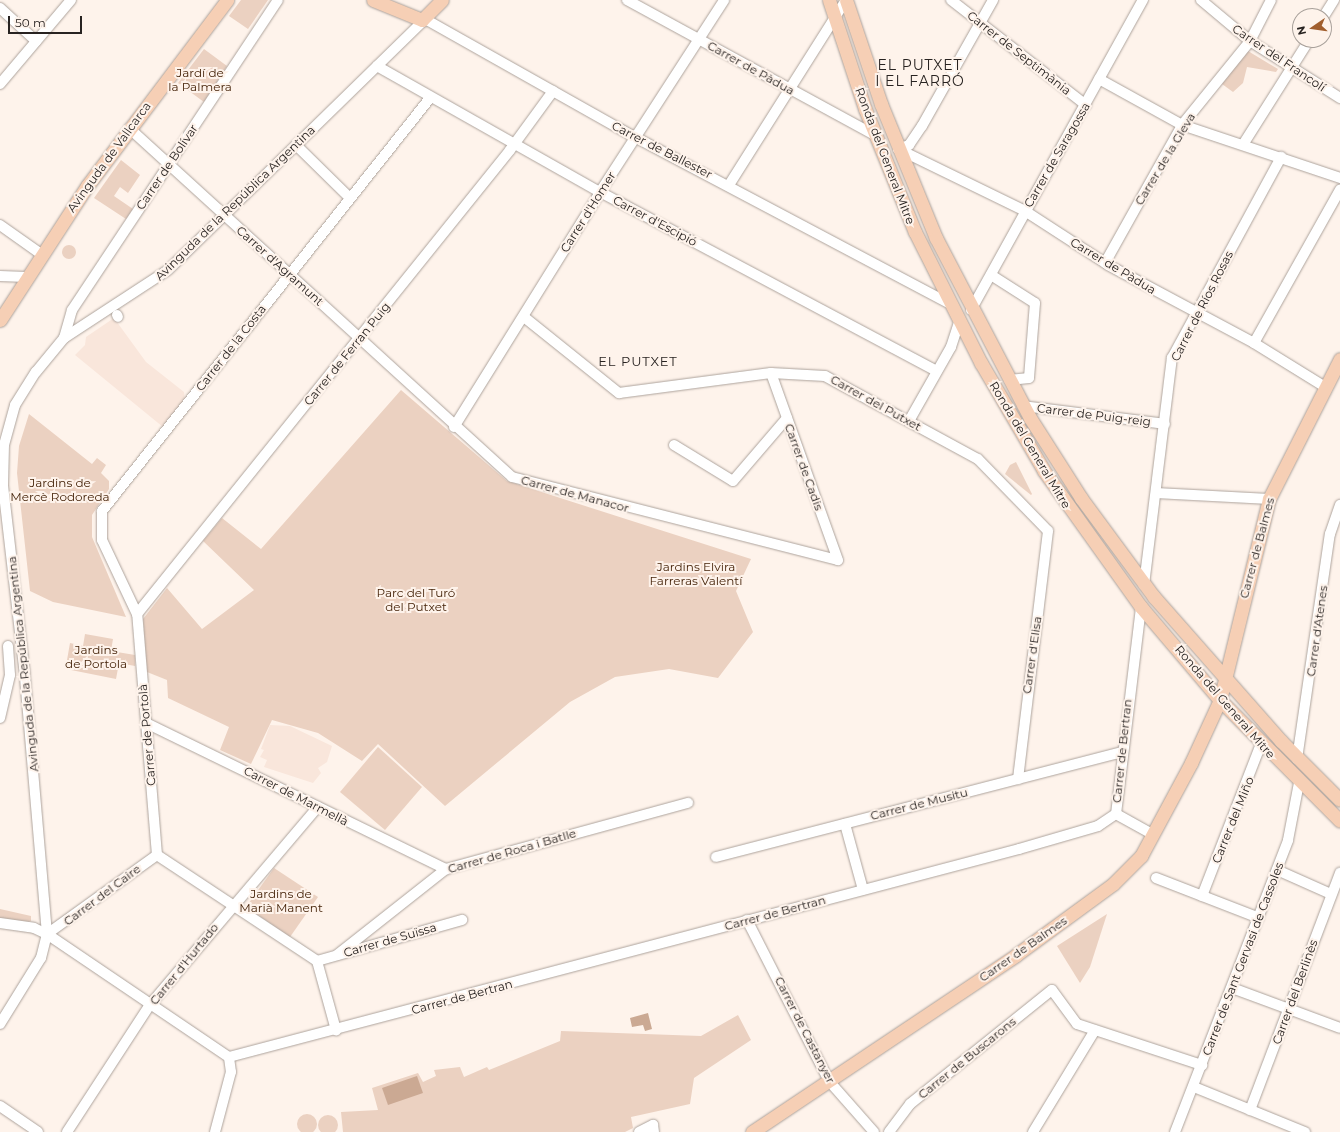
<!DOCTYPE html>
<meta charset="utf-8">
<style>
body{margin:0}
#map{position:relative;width:1340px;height:1132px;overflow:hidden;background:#fef3eb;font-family:Montserrat,sans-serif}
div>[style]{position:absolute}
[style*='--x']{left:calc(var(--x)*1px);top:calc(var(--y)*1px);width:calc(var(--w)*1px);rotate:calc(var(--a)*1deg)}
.built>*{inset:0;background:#f9e6db}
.green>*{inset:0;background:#ebd1c1}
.round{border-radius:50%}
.water>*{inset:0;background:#cba993}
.roads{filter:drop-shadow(0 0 1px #ada39c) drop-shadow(0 0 1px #ada39c)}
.minor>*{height:10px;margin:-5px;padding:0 5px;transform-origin:5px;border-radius:5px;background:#fff}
.major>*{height:13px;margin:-6.5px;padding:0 6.5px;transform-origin:6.5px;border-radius:6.5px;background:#f6cfb5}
span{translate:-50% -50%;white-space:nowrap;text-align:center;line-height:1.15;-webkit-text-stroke:4px #fef3eb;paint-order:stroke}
.street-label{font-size:12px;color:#282321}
.park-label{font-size:12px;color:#452309}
.neighbourhood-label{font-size:13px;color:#282321;letter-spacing:1px}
.quarter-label{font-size:14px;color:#282321;letter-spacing:1px}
.north{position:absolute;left:1292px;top:8px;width:40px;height:40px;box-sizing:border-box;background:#fef3eb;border:1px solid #a8a09a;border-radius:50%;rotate:257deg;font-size:11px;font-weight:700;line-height:16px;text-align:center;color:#282321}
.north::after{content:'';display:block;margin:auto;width:14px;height:18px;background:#a15e2d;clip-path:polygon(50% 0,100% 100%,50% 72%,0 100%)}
.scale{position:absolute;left:8px;top:16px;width:74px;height:18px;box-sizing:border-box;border:2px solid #282321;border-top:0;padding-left:5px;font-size:12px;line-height:14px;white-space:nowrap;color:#282321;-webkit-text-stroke:3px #fef3eb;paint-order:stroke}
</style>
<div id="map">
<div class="built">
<i style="clip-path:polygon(114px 318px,146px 362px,184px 392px,185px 400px,163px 427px,75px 355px,85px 345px,86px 337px)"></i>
<i style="clip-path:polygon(270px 725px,290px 726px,332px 746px,327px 762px,318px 768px,321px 773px,313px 783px,264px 767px,267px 760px,260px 757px,264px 750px,261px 749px)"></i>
</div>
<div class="green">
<i style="clip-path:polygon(241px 0,268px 0,248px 29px,229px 16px)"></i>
<i style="clip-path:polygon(204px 49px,227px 66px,204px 102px,178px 83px)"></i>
<i style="clip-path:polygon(1248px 51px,1278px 69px,1276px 72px,1247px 67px,1243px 83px,1233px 92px,1222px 84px)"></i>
<i style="clip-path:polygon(121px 160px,140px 175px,128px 193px,120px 187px,114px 196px,133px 209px,126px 219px,94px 198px)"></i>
<i class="round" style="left:62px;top:245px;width:14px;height:14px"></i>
<i style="clip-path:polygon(401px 390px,507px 481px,751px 559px,736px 591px,753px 632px,718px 678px,669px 669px,615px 677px,570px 702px,445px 806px,378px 744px,362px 761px,318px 733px,272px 720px,251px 764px,220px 750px,229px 727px,168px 698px,167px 680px,147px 672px,143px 619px,167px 588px,202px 629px,254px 590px,203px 541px,222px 518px,261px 549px)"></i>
<i style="clip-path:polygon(29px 414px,92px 464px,97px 458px,106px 465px,101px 473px,109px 481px,109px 489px,92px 515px,92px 537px,126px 617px,53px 602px,30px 591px,17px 473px,19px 446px)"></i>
<i style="clip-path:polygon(1016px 462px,1032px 494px,1031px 495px,1005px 474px,1010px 465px)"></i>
<i style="clip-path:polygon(85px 634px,113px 639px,111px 651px,135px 655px,135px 666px,119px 663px,116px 679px,71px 670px,73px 661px,67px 660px,70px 643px,83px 646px)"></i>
<i style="clip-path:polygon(378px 747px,422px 787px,385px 830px,340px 792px)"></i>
<i style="clip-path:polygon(274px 868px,318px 897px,290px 937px,246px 907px)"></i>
<i style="clip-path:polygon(0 909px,31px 916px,31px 921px,22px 924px,0 918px)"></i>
<i style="clip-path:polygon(1107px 914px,1090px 967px,1080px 983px,1057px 946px)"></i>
<i style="clip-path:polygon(738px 1015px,751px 1040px,694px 1078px,690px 1104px,631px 1117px,633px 1128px,625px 1132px,343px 1132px,341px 1112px,378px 1110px,372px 1088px,418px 1073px,423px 1082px,436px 1076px,434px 1070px,460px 1067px,464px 1077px,487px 1067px,489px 1070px,560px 1041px,561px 1031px,701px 1036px)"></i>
<i class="round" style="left:297px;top:1114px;width:20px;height:20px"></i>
<i class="round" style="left:318px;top:1115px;width:20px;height:20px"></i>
</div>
<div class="water">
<i style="clip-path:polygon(648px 1013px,652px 1029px,645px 1031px,643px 1025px,632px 1027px,630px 1018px)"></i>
<i style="clip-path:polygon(417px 1076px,423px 1093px,388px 1105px,382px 1088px)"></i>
</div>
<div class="roads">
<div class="minor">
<i style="--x:627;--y:0;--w:282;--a:28.6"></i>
<i style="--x:951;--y:0;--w:171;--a:37.9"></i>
<i style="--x:1201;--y:0;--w:64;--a:39.9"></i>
<i style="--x:1250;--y:41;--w:107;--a:32.3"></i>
<i style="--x:0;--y:8;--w:49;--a:42.5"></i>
<i style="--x:1324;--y:16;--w:19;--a:-58"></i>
<i style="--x:377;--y:66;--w:256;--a:29.5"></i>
<i style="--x:600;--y:192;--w:381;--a:28"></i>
<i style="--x:1099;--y:79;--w:95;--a:29"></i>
<i style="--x:1182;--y:125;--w:167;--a:18.5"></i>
<i style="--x:0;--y:84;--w:110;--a:-49.8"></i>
<i style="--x:129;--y:128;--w:518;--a:42.34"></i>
<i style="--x:512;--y:477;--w:336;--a:14.3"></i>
<i style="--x:1244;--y:143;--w:122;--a:-57.7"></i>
<i style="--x:296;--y:145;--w:76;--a:44.5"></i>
<i style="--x:898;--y:149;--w:141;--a:26"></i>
<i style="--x:1025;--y:211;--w:99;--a:33"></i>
<i style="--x:1108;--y:265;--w:166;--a:28.1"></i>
<i style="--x:1254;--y:343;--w:86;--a:31.7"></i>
<i style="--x:898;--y:149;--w:12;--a:-20"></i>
<i style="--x:909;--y:145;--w:23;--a:-56"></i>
<i style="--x:922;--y:126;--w:145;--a:-60.6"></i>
<i style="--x:729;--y:185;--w:219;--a:-57.7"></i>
<i style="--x:0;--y:225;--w:50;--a:35.3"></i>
<i style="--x:1105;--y:263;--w:158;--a:-60.8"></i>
<i style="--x:1182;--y:125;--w:108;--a:-51"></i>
<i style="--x:1250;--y:41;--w:46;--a:-62.9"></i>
<i style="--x:991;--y:275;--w:52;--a:32.5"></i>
<i style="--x:1035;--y:303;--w:75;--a:94.6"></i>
<i style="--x:1029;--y:378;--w:20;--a:174"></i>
<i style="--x:0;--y:276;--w:26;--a:2"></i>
<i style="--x:971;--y:310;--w:355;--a:-61"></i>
<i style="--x:117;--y:315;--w:2;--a:63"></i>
<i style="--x:524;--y:317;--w:122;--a:38.7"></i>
<i style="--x:619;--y:393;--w:153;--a:-7.5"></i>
<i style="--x:771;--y:373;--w:54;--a:3.2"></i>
<i style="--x:825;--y:376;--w:174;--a:28.5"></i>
<i style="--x:978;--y:459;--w:100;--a:45.8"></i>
<i style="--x:1048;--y:531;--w:250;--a:96.9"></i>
<i style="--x:64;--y:338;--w:29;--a:-74"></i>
<i style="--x:72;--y:310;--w:372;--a:-56.4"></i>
<i style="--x:1254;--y:343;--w:176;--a:-60.7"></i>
<i style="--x:771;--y:373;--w:199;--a:70.3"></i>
<i style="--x:1023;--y:406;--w:143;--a:7.2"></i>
<i style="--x:909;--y:421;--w:85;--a:-60.4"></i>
<i style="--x:951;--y:347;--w:26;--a:-72"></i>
<i style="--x:454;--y:427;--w:277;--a:-58.1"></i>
<i style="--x:600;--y:192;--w:229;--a:-57.1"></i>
<i style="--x:674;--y:445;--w:69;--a:31.4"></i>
<i style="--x:733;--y:481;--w:83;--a:-49.4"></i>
<i style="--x:1156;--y:493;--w:113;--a:3"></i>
<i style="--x:1144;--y:585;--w:229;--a:-83"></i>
<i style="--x:1172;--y:358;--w:229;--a:-61.5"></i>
<i style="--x:137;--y:614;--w:595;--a:-51.2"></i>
<i style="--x:510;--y:150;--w:73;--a:-53.9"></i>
<i style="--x:0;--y:718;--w:44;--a:-76.9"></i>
<i style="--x:10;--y:675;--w:29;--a:-94"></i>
<i style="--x:146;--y:723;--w:334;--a:26"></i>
<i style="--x:1297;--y:759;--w:227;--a:-81.7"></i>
<i style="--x:1330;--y:534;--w:31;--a:-71"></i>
<i style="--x:1116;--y:814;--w:209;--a:-83.1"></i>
<i style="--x:1116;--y:814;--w:43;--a:28.9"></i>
<i style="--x:845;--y:824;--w:68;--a:74.7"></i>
<i style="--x:157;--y:855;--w:242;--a:-94.7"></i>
<i style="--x:137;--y:614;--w:82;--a:-115.3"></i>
<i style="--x:102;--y:540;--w:29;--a:-90"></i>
<i style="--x:102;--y:511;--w:527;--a:-51.54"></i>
<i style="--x:157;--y:855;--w:192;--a:33.5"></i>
<i style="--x:716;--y:857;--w:419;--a:-14.5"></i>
<i style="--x:1277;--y:870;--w:59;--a:24"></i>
<i style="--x:1156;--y:878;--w:110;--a:21.2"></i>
<i style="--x:1202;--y:896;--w:163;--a:-68.8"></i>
<i style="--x:747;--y:920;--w:181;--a:63"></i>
<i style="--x:829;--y:1081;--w:68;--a:48.6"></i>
<i style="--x:0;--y:923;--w:34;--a:8"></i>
<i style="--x:34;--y:928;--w:14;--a:25"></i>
<i style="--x:47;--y:934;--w:220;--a:34.1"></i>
<i style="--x:229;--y:1057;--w:817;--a:-14.75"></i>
<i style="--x:1019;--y:849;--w:82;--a:-16.2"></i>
<i style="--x:1098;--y:826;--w:22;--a:-34"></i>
<i style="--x:47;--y:934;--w:135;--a:-35.7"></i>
<i style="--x:337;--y:955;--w:139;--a:-38.3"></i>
<i style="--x:446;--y:869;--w:251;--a:-15.3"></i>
<i style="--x:317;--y:961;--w:151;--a:-15.8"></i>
<i style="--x:317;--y:961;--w:72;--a:74.6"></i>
<i style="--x:1232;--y:988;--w:115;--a:20.3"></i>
<i style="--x:0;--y:1024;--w:78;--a:-58.2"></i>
<i style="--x:41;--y:958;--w:25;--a:-76"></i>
<i style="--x:47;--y:934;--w:268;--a:-94.9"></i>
<i style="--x:24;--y:667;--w:183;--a:-96.6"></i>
<i style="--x:3;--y:485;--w:40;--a:-88.6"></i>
<i style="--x:4;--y:445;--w:41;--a:-74.6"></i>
<i style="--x:15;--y:405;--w:39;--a:-58"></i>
<i style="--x:36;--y:372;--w:44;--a:-50.5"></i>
<i style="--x:64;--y:338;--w:124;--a:-33.2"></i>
<i style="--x:168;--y:270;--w:359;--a:-44.3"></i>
<i style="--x:425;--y:19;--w:236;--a:29.4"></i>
<i style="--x:631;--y:135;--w:361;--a:27.9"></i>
<i style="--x:1194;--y:1087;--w:120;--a:22.1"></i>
<i style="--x:0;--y:1106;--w:46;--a:34.4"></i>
<i style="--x:1250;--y:1110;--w:254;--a:-69.2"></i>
<i style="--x:67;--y:1132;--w:150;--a:-56.9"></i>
<i style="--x:149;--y:1006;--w:261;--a:-49.7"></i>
<i style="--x:215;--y:1132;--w:62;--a:-75.1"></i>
<i style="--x:231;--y:1072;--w:15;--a:-98"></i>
<i style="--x:639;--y:1132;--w:16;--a:-27"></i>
<i style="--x:653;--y:1125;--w:7;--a:82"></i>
<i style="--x:889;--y:1132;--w:35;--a:-53"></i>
<i style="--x:910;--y:1104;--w:182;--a:-38.8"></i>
<i style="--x:1052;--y:990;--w:42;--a:53.7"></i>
<i style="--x:1077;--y:1024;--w:132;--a:18.2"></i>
<i style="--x:1033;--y:1132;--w:119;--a:-58.7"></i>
<i style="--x:1175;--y:1132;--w:313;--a:-68.8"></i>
<i style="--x:1288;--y:840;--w:58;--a:-79.1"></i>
</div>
<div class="major">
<i style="--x:373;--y:0;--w:53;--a:22.2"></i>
<i style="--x:422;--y:20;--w:28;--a:-45"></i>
<i style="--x:829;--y:0;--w:115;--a:71.7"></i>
<i style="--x:865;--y:109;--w:133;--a:67.9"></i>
<i style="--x:915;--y:232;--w:147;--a:63.3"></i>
<i style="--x:981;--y:363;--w:125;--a:59.7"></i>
<i style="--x:1044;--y:471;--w:167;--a:54.5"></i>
<i style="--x:1141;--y:607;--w:122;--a:49.7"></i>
<i style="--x:1220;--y:700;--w:170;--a:45.2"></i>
<i style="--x:846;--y:0;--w:110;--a:71.4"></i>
<i style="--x:881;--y:104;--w:145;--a:67.7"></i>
<i style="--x:936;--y:238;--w:203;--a:62.4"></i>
<i style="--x:1030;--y:418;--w:95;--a:57.5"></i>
<i style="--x:1081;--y:498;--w:123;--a:53.6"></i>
<i style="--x:1154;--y:597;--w:192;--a:48.6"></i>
<i style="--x:1281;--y:741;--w:83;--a:45"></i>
<i style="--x:0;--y:320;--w:160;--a:-57"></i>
<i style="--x:87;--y:186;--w:233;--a:-53"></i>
<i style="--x:752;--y:1132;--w:318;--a:-33.8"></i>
<i style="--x:1016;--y:955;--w:120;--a:-36.2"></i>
<i style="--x:1113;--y:884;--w:40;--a:-45"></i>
<i style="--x:1141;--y:856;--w:106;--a:-61.7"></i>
<i style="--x:1191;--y:763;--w:69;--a:-65.3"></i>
<i style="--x:1220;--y:700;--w:207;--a:-76.3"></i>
<i style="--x:1269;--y:499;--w:157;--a:-63.1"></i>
</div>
</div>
<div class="street-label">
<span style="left:1019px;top:53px;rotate:38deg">Carrer de Septimània</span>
<span style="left:1279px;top:58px;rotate:34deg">Carrer del Francolí</span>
<span style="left:751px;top:68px;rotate:29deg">Carrer de Pàdua</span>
<span style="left:662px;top:150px;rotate:27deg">Carrer de Ballester</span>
<span style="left:1057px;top:155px;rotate:-60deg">Carrer de Saragossa</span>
<span style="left:885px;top:156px;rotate:69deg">Ronda del General Mitre</span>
<span style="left:109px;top:157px;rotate:-54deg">Avinguda de Vallcarca</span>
<span style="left:1165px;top:159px;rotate:-59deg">Carrer de la Gleva</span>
<span style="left:167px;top:167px;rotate:-56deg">Carrer de Bolívar</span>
<span style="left:235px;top:203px;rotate:-44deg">Avinguda de la República Argentina</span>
<span style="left:588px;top:212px;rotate:-58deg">Carrer d'Homer</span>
<span style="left:655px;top:221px;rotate:28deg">Carrer d'Escipió</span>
<span style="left:280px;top:266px;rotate:42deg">Carrer d'Agramunt</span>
<span style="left:1113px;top:266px;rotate:31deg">Carrer de Pàdua</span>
<span style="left:1202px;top:306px;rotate:-63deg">Carrer de Ríos Rosas</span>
<span style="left:231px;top:348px;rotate:-52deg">Carrer de la Costa</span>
<span style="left:347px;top:354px;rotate:-51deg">Carrer de Ferran Puig</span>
<span style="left:876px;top:403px;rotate:29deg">Carrer del Putxet</span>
<span style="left:1094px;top:415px;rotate:7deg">Carrer de Puig-reig</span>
<span style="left:1030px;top:445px;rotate:59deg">Ronda del General Mitre</span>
<span style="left:804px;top:467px;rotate:70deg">Carrer de Cadis</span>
<span style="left:575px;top:494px;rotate:15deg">Carrer de Manacor</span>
<span style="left:1257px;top:548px;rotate:-75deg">Carrer de Balmes</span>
<span style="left:1317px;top:631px;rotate:-82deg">Carrer d'Atenes</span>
<span style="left:1032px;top:655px;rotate:-82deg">Carrer d'Elisa</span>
<span style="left:23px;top:664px;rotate:-96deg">Avinguda de la República Argentina</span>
<span style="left:1225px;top:702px;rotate:49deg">Ronda del General Mitre</span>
<span style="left:147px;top:735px;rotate:-95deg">Carrer de Portolà</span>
<span style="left:1122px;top:751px;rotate:-84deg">Carrer de Bertran</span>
<span style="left:296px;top:796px;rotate:27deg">Carrer de Marmellà</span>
<span style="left:919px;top:804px;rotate:-14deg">Carrer de Musitu</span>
<span style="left:1233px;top:820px;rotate:-68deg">Carrer del Miño</span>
<span style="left:512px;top:851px;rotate:-16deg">Carrer de Roca i Batlle</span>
<span style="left:102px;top:895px;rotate:-37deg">Carrer del Caire</span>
<span style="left:775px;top:913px;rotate:-15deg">Carrer de Bertran</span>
<span style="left:390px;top:940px;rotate:-16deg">Carrer de Suïssa</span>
<span style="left:1023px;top:949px;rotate:-35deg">Carrer de Balmes</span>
<span style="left:1243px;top:959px;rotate:-69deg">Carrer de Sant Gervasi de Cassoles</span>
<span style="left:184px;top:964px;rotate:-51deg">Carrer d'Hurtado</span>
<span style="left:1295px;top:992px;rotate:-70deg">Carrer del Berlinès</span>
<span style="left:462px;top:997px;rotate:-15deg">Carrer de Bertran</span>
<span style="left:805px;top:1030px;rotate:63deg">Carrer de Castanyer</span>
<span style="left:967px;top:1058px;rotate:-39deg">Carrer de Buscarons</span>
</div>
<div class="park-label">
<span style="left:200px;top:80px">Jardí de<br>la Palmera</span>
<span style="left:60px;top:490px">Jardins de<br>Mercè Rodoreda</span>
<span style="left:696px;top:574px">Jardins Elvira<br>Farreras Valentí</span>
<span style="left:416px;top:600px">Parc del Turó<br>del Putxet</span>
<span style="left:96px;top:657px">Jardins<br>de Portola</span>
<span style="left:281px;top:901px">Jardins de<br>Marià Manent</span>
</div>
<div class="neighbourhood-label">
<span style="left:638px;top:361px">EL PUTXET</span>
</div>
<div class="quarter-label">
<span style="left:920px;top:73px">EL PUTXET<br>I EL FARRÓ</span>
</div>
<div class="north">N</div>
<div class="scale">50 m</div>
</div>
